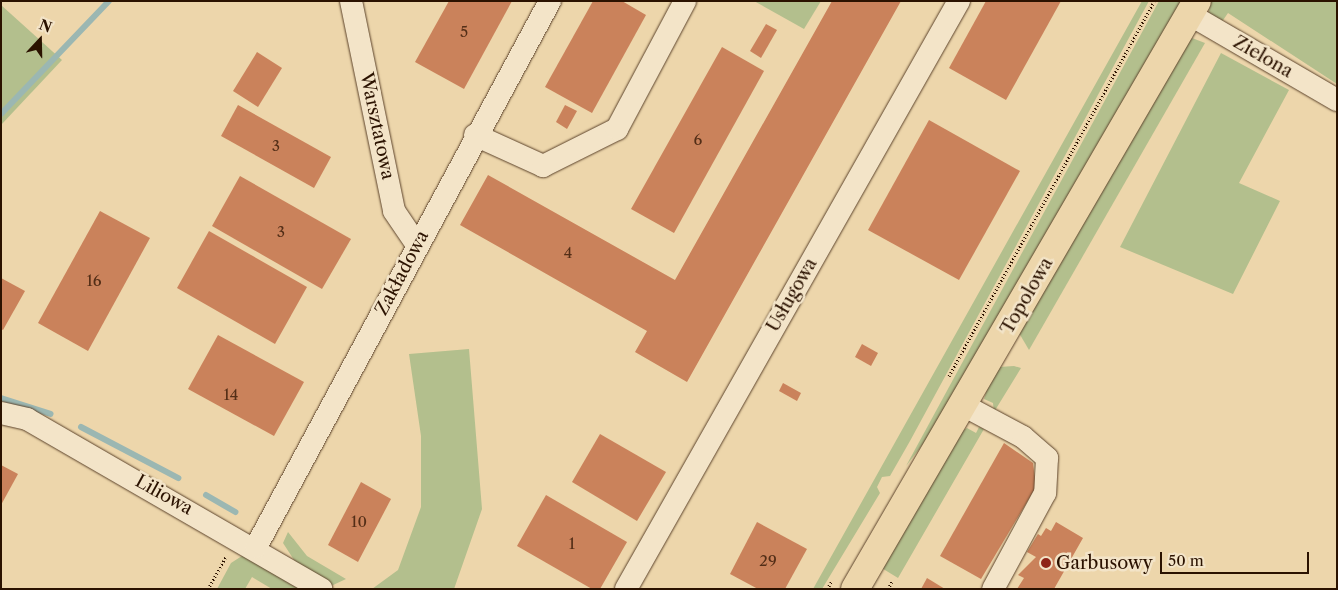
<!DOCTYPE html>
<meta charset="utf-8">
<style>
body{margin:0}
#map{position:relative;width:1338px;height:590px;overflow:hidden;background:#edd6ab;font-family:"Libre Caslon Text",serif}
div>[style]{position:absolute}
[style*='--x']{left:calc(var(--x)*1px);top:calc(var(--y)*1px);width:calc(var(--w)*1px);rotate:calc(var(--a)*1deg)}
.green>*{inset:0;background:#b3bf8d}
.stream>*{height:6px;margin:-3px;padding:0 3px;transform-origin:3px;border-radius:3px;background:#9bb7b2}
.building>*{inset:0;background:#ca825b}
.path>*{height:3px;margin-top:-1.5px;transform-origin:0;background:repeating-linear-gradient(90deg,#2b1200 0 1px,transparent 0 3.5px)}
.roads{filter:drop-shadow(0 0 1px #5c432b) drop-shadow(0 0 1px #5c432b)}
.minor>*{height:22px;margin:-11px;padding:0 11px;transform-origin:11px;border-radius:11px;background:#f3e4c8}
.major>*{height:28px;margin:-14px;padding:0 14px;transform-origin:14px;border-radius:14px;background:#edd6ab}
.dots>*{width:14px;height:14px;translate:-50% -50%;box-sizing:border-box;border:2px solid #f3e4c8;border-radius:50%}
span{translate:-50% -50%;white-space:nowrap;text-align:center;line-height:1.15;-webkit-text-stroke:5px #f3e4c8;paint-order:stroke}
.number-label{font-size:15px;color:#532e17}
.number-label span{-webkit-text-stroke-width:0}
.street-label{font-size:18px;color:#2b1200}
.poi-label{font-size:18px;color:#2b1200}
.left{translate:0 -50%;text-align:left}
.frame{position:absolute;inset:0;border:2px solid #2b1200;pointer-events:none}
.north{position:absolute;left:15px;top:15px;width:50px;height:50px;-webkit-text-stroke:4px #f3e4c8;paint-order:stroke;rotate:21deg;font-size:14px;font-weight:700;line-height:20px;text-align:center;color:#2b1200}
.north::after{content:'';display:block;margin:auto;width:18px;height:22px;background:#2b1200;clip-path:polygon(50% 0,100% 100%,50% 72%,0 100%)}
.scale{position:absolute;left:1160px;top:552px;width:149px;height:22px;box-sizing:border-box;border:2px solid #2b1200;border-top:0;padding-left:6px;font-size:15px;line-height:18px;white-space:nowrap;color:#2b1200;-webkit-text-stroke:4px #f3e4c8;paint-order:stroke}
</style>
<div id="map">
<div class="green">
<i style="clip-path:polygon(754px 1px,821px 1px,804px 29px)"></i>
<i style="clip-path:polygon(1142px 1px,1149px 1px,910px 441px,890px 476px,882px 477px,877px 487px,880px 493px,822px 589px,813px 589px)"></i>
<i style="clip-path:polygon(1159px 1px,1185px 1px,948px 412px,906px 466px)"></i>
<i style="clip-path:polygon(1210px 1px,1337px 1px,1337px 84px,1228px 13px,1219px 26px,1209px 14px)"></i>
<i style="clip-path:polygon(1px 5px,62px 60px,1px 125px)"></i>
<i style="clip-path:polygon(1192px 38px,1205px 43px,1029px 350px,1019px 333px,1178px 51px)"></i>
<i style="clip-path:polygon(1221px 53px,1289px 90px,1239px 183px,1280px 201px,1233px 294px,1120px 247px)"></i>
<i style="clip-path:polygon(469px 349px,482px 509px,454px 589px,372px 589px,398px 570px,421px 507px,421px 436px,409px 354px)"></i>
<i style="clip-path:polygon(1014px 366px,1021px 368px,994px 412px,993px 403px,984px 399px,989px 382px,999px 367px)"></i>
<i style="clip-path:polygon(979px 427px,984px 429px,898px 578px,880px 567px,960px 432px,967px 428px,976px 433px)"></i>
<i style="clip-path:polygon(288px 532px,307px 556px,346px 579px,331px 586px,296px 563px,283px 543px)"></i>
<i style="clip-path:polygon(245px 554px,304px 589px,272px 589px,252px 577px,245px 589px,217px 589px,231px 563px)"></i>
</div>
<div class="stream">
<i style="--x:1;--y:114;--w:156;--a:-46.3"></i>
<i style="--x:1;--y:398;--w:52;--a:17.7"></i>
<i style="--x:81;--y:427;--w:110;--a:27.7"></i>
<i style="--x:206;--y:495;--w:34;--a:30"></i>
</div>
<div class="building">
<i style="clip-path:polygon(449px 1px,512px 1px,464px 89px,415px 62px)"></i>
<i style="clip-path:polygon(593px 1px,622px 1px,646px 15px,592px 113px,545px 87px)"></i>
<i style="clip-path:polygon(832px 1px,901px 1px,687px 382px,635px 352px,647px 331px,460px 225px,488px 175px,675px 280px)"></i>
<i style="clip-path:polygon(986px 1px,1061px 1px,1006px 100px,949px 68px)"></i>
<i style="clip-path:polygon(766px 24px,777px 30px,761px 58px,750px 51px)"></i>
<i style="clip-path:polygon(722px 47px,764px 71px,674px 233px,631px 209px)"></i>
<i style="clip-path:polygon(257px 52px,282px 68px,258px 107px,233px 91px)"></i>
<i style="clip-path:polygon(238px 105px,331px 157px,314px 188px,221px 136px)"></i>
<i style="clip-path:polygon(565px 105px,577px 111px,567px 129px,556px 122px)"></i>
<i style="clip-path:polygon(929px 120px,1020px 171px,959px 280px,868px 230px)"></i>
<i style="clip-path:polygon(240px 176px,351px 239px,322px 289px,212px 226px)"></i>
<i style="clip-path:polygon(100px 211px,150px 238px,88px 351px,38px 323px)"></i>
<i style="clip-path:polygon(209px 231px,307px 287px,275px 344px,177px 288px)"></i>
<i style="clip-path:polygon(1px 278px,25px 291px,3px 330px,1px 329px)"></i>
<i style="clip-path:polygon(218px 335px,304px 382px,274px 436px,188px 389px)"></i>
<i style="clip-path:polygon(862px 344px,878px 353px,871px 366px,855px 357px)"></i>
<i style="clip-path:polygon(783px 383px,801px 393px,797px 401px,779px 391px)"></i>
<i style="clip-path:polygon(600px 434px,666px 472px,637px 521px,572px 482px)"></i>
<i style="clip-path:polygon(1004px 443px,1033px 463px,1036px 487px,981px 579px,940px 556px)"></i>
<i style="clip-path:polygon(1px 465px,18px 474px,1px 505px)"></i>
<i style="clip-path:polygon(361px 482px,391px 499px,358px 562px,328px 545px)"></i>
<i style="clip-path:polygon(546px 495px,627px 542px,600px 589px,592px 589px,517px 546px)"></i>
<i style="clip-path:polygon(757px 522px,807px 549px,785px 589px,758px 589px,730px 574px)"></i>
<i style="clip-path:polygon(1056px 522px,1083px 538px,1054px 589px,1017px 589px,1024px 578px,1018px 575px,1036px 557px,1027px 552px,1038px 534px,1041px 536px,1046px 528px,1051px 531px)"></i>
<i style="clip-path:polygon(927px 578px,945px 589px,921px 589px)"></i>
</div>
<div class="path">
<i style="--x:949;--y:376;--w:427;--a:-61.3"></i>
<i style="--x:208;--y:589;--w:37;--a:-61"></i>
<i style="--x:827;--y:589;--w:9;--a:-58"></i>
<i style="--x:888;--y:589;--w:9;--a:-63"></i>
</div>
<div class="roads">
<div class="minor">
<i style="--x:351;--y:1;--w:214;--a:78.4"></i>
<i style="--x:394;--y:211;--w:41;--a:55.9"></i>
<i style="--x:1189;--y:14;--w:171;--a:30.2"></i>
<i style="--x:475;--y:135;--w:75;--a:24.5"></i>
<i style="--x:543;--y:166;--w:83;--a:-26.6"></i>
<i style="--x:617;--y:129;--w:145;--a:-62"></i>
<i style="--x:963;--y:405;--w:68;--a:28.1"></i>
<i style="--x:1023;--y:437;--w:32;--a:41"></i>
<i style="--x:1047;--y:458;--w:35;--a:93"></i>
<i style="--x:1045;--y:493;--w:109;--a:118.4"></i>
<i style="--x:1;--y:413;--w:27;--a:13"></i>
<i style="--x:27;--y:419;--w:340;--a:30"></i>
<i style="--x:256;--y:547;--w:620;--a:-61.7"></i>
<i style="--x:626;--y:589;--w:676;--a:-60.48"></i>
</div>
<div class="major">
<i style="--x:855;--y:589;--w:680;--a:-59.82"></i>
</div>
</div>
<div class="dots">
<i style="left:1046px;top:563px;background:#8f2418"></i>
</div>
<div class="number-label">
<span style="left:464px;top:32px">5</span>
<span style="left:698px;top:140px">6</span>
<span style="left:276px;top:146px">3</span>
<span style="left:281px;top:232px">3</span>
<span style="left:568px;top:253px">4</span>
<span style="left:94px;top:281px">16</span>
<span style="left:231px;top:395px">14</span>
<span style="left:359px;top:522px">10</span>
<span style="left:572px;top:544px">1</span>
<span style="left:768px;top:561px">29</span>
</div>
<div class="street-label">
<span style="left:1263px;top:57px;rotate:30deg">Zielona</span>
<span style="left:377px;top:126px;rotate:78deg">Warsztatowa</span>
<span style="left:402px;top:273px;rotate:-62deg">Zakładowa</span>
<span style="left:792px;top:295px;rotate:-60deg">Usługowa</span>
<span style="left:1027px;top:296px;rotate:-60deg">Topolowa</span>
<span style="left:164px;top:495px;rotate:29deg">Liliowa</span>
</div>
<div class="poi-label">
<span class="left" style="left:1056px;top:563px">Garbusowy</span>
</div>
<div class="frame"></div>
<div class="north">N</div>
<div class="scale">50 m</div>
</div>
